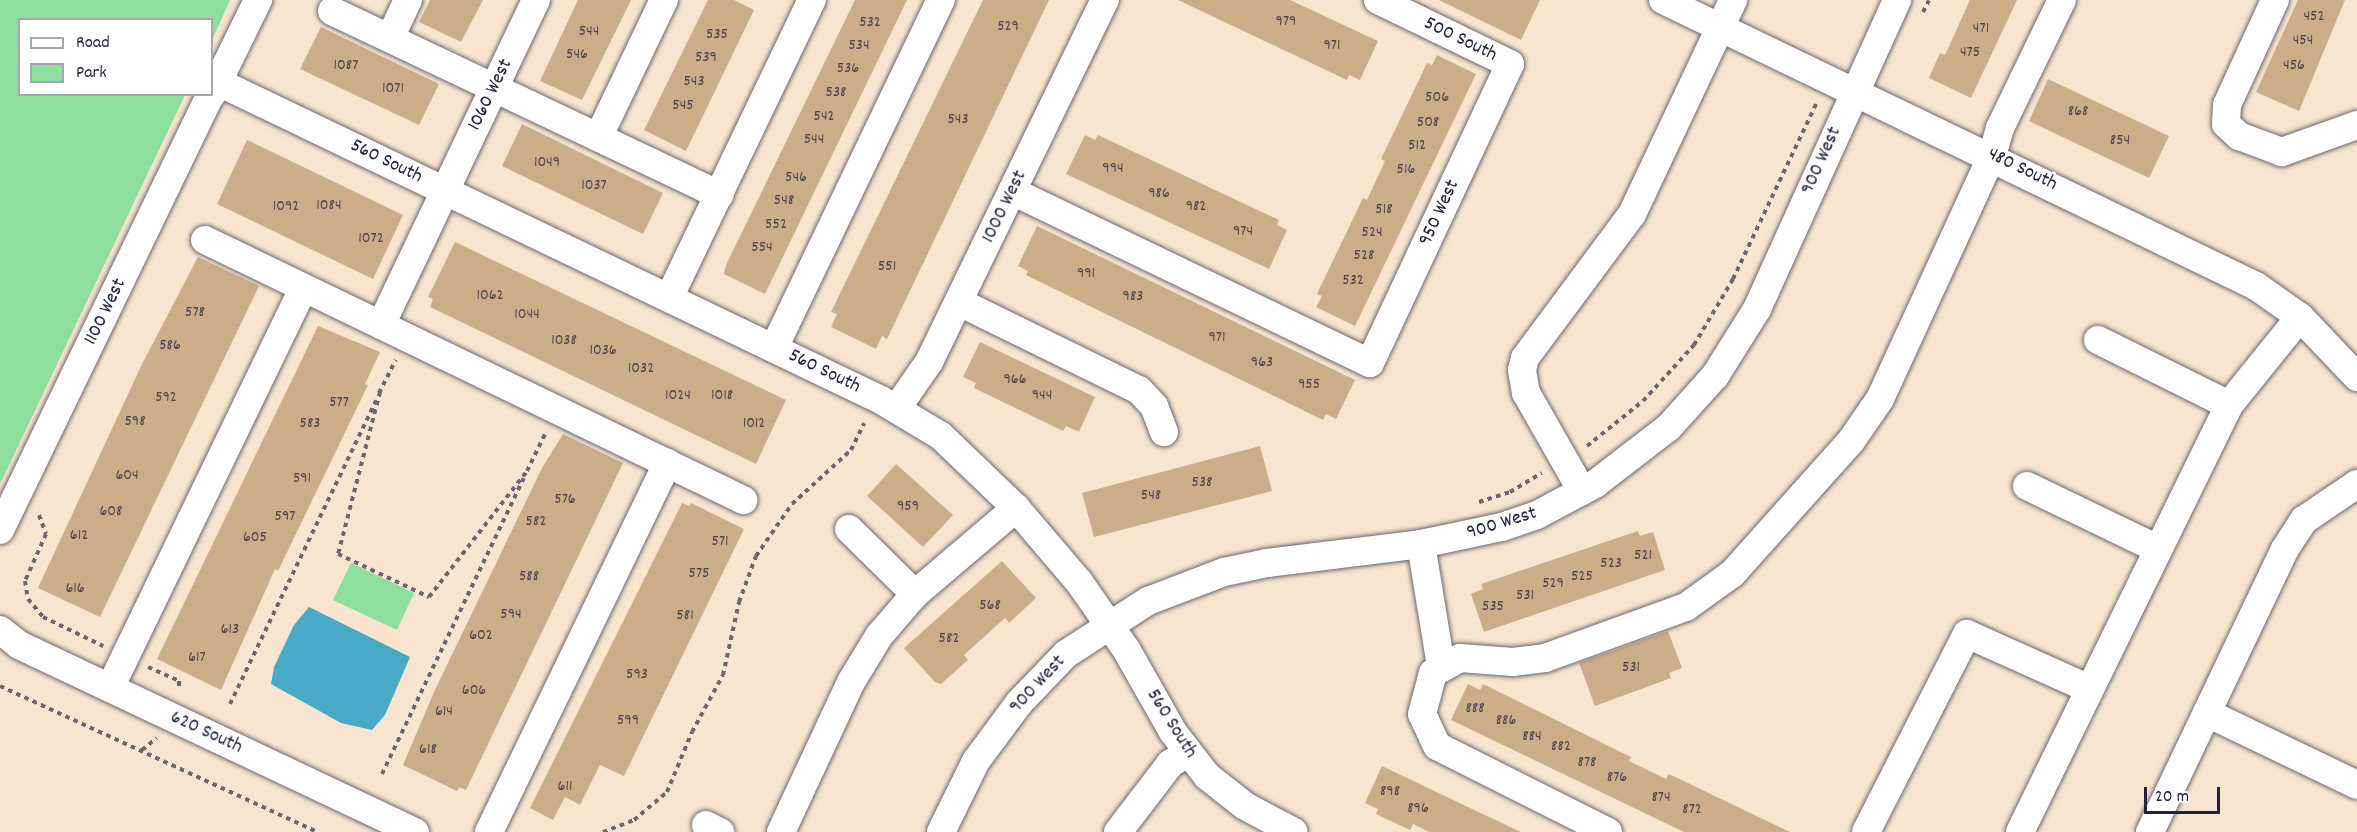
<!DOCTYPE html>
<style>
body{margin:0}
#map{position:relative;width:2357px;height:832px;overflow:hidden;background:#f7e5cf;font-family:Dekko,sans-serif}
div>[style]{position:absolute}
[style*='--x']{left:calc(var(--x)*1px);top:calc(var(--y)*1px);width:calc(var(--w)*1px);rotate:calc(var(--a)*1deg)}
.green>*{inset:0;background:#8ede9d}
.water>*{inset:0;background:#48aac7}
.building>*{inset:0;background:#ccad89}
.path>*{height:4px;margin-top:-2px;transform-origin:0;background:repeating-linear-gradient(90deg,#6d666f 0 4.5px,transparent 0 9px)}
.roads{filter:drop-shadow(0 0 2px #6d666f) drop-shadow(0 0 2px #6d666f)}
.minor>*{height:28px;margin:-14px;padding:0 14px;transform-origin:14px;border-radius:14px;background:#fff}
span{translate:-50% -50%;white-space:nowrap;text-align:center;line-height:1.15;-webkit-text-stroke:5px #fff;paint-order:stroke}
.number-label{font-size:16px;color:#4c454e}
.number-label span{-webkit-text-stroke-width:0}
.street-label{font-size:20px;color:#22223b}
.legend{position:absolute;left:18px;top:18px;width:195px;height:78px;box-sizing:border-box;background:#fff;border:2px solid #a7a7b1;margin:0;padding:8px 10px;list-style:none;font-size:18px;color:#22223b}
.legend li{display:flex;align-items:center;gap:12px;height:30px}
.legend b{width:30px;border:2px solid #a7a7b1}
.scale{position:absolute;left:2144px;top:787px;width:76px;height:27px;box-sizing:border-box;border:3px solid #22223b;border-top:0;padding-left:8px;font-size:18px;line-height:21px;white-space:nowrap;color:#22223b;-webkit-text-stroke:4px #fff;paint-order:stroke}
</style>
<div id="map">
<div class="green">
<i style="clip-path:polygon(0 0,230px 0,212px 40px,212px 20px,20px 20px,20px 94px,185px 95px,0 484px)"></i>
<i style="clip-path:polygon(351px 563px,414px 593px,397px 630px,333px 600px)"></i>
</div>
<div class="water">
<i style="clip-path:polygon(309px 607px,410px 657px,385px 715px,372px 730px,341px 723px,271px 684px,274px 667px,294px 625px)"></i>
</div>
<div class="building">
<i style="clip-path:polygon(430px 0,483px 0,461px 42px,419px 22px)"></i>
<i style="clip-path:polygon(578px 0,631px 0,582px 100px,540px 81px)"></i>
<i style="clip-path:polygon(708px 0,734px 0,754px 10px,686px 151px,644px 130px)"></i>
<i style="clip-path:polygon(855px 0,907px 0,765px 294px,724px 274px,726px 265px)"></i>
<i style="clip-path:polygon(983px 0,1049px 0,887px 339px,882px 336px,876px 349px,831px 327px,837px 314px,831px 312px)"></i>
<i style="clip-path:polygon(1178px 0,1290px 0,1378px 41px,1360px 80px,1349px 75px,1347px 80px)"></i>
<i style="clip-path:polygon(1439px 0,1540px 0,1521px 40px)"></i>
<i style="clip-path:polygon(1970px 0,2017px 0,1971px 98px,1929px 78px,1940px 53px,1945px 55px)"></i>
<i style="clip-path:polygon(2298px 0,2345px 0,2299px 111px,2256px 92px)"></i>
<i style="clip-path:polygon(321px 27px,439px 84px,419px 125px,300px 69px)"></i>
<i style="clip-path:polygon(1437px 55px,1476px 74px,1355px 326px,1316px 307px,1322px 296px,1317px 294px,1363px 198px,1367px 200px,1385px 161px,1381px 159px,1427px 63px,1432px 65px)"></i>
<i style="clip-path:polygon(2048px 79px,2169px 136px,2149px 178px,2029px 121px)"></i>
<i style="clip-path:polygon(522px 124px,663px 193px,643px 234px,502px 166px)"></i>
<i style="clip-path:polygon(1085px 135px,1095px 140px,1098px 135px,1279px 220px,1277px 225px,1287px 230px,1269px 269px,1066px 174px)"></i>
<i style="clip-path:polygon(247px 140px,403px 215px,373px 279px,217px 204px)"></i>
<i style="clip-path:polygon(1037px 226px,1355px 380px,1336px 419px,1326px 414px,1323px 420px,1026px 275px,1028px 271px,1018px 266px)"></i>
<i style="clip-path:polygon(455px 242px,786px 400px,756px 464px,430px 307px,433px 299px,428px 297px)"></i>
<i style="clip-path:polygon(198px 257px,259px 286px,100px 617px,38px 588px,142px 364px)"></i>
<i style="clip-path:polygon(318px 326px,380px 352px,365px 384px,368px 385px,278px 571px,275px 569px,221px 690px,157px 659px)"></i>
<i style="clip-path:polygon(980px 342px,1095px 397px,1079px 432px,1066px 426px,1063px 431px,974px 388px,976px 383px,963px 377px)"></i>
<i style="clip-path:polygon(563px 434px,623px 463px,466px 790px,459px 787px,457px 791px,403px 765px,434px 692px,542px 468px)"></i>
<i style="clip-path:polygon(1260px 446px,1272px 491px,1094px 537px,1082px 493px)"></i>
<i style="clip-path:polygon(896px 464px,953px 515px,923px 547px,867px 496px)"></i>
<i style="clip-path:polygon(682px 503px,689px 506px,691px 503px,744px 529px,624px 776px,600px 765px,580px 805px,565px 797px,553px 820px,530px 808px)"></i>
<i style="clip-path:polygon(1638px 531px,1640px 536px,1653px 532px,1665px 570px,1484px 632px,1471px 594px,1483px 589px,1481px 584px)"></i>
<i style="clip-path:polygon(1002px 561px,1036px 598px,1009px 623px,1005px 618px,964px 655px,968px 660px,941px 684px,935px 682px,904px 648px)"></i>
<i style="clip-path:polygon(1668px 631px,1682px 668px,1669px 673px,1671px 678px,1595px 706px,1579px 663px)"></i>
<i style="clip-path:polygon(1468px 684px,1480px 690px,1483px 684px,1631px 757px,1629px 761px,1666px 779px,1669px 774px,1790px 832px,1684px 832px,1451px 720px)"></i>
<i style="clip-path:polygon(1382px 766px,1470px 808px,1521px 832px,1429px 832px,1413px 824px,1410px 830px,1376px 814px,1378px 809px,1365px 803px)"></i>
</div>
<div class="path">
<i style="--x:1923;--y:12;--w:13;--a:-63"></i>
<i style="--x:380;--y:392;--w:167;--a:104.5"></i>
<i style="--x:338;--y:554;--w:101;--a:25.3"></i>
<i style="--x:429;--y:597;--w:161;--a:-52.1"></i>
<i style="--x:379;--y:393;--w:37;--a:-63"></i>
<i style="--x:1587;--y:446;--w:72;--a:-38.8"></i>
<i style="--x:1643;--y:401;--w:76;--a:-47.7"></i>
<i style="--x:1694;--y:345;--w:77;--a:-59.4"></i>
<i style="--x:1733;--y:279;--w:194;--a:-64.6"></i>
<i style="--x:527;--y:471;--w:43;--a:-64"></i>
<i style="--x:1479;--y:502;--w:33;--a:-18"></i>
<i style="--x:1510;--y:492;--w:37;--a:-31"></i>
<i style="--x:39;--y:515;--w:20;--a:70"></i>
<i style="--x:46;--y:534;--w:51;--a:114.1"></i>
<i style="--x:25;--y:581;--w:18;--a:81"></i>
<i style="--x:28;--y:599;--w:23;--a:50"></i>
<i style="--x:43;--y:617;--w:67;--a:25.8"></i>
<i style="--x:148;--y:667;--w:34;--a:24"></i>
<i style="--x:179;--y:681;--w:9;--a:90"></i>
<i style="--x:0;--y:686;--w:349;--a:24.7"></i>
<i style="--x:230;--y:704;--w:337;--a:-64.3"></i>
<i style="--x:142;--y:750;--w:19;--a:-39"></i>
<i style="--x:382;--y:774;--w:328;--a:-64.4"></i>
<i style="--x:603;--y:832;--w:33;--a:-21"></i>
<i style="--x:634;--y:820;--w:43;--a:-40.3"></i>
<i style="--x:667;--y:792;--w:65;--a:-67.4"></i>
<i style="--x:692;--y:732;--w:65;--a:-61.5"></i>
<i style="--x:723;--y:675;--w:75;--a:-77.6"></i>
<i style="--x:739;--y:602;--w:49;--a:-69.7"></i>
<i style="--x:756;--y:556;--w:63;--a:-55.3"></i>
<i style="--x:792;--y:504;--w:80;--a:-42.5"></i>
<i style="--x:851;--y:450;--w:30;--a:-64"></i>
</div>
<div class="roads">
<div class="minor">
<i style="--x:1663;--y:0;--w:658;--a:25.75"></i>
<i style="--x:2256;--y:286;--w:54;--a:35.2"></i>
<i style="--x:2300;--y:317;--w:83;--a:46.5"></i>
<i style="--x:2275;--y:0;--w:115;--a:114.6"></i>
<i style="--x:2227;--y:105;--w:19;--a:93"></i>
<i style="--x:2226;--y:124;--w:18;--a:43"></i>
<i style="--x:2239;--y:136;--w:46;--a:20.4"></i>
<i style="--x:2282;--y:152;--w:80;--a:-19.8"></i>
<i style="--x:332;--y:11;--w:429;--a:25.4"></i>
<i style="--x:390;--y:38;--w:42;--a:-64.7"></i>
<i style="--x:218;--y:82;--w:735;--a:25.62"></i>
<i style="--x:881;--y:400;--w:70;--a:31"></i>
<i style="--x:941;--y:436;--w:104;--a:43.8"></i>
<i style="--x:1016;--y:508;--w:97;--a:49.6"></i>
<i style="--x:1079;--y:582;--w:82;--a:55"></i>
<i style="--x:1126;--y:649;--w:95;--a:60.5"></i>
<i style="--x:1173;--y:732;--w:56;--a:52.3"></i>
<i style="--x:1207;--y:776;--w:48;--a:38.3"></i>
<i style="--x:1245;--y:806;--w:55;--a:28"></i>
<i style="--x:212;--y:94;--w:105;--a:-63.9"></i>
<i style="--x:599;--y:136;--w:151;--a:-64.5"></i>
<i style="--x:1012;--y:191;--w:397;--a:25.7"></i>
<i style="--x:1370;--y:363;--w:330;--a:-64.9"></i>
<i style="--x:1510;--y:64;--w:147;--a:-154.1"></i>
<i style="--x:205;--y:240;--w:598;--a:25.79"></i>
<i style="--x:669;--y:298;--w:331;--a:-64.4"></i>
<i style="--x:959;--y:302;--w:200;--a:26.1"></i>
<i style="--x:1139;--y:390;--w:22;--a:47"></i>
<i style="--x:1154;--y:406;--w:28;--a:69"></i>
<i style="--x:381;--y:325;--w:360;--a:-64.5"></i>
<i style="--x:2098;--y:340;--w:146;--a:26.4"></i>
<i style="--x:774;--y:348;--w:386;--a:-64.4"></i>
<i style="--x:897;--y:408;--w:56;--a:-55.2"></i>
<i style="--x:929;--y:362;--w:403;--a:-64.1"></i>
<i style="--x:2027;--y:486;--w:143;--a:25.7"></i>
<i style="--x:1582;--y:491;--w:113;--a:-119.7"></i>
<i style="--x:1526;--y:393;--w:23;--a:-100"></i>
<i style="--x:1522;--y:370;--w:12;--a:-76"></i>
<i style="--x:1525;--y:358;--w:179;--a:-53.4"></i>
<i style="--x:1632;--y:214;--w:237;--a:-64.7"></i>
<i style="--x:849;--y:529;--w:93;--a:44.6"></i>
<i style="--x:0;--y:530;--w:484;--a:-64.2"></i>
<i style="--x:1421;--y:544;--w:124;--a:80.7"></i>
<i style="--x:0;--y:630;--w:24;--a:38"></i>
<i style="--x:19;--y:645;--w:438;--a:25.3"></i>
<i style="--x:110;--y:688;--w:444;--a:-64.2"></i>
<i style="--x:2207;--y:713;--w:166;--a:25.6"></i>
<i style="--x:706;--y:825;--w:16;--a:27"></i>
<i style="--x:489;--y:832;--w:410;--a:-64.2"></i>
<i style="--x:781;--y:832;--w:166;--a:-65"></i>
<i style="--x:851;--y:682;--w:54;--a:-58.7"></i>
<i style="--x:879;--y:636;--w:55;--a:-49.4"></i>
<i style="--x:915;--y:594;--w:133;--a:-40.4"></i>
<i style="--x:941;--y:832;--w:79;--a:-63.8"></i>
<i style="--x:976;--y:761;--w:72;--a:-53.4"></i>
<i style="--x:1019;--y:703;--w:68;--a:-46.2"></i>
<i style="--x:1066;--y:654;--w:98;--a:-32.9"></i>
<i style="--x:1148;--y:601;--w:81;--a:-20.9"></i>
<i style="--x:1224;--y:572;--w:44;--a:-11.8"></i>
<i style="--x:1267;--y:563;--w:155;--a:-7"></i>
<i style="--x:1421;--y:544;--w:83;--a:-11.9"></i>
<i style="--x:1502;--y:527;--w:37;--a:-19"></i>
<i style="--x:1537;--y:515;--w:66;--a:-28.1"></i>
<i style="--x:1595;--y:484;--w:93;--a:-37.6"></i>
<i style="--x:1669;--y:427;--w:69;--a:-48"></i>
<i style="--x:1715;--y:376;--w:79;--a:-57.9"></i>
<i style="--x:1757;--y:309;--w:339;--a:-65.6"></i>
<i style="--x:1118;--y:832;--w:86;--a:-52.6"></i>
<i style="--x:1170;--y:764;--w:20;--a:-33"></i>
<i style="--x:1608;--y:832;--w:191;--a:-153.3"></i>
<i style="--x:1437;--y:746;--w:35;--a:-115"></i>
<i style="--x:1422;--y:714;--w:42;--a:-75"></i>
<i style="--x:1433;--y:673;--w:31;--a:-29"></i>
<i style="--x:1460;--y:658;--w:53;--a:4.3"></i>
<i style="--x:1513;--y:662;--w:32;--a:-7"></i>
<i style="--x:1545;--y:658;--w:150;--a:-19.9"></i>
<i style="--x:1686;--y:607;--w:57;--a:-35.7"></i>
<i style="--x:1732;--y:574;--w:178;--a:-48.2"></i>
<i style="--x:1851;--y:441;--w:51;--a:-55.4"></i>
<i style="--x:1880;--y:399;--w:268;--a:-65.3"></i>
<i style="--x:1992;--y:156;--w:29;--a:-74"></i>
<i style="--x:2000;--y:128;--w:142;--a:-64.2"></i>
<i style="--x:1866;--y:832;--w:222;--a:-63"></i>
<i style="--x:1967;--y:634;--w:132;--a:24.2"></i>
<i style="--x:2020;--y:832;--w:475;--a:-63.9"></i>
<i style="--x:2229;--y:405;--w:113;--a:-51.1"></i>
<i style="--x:2150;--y:832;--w:314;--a:-64.5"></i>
<i style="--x:2285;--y:549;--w:35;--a:-57"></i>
<i style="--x:2304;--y:520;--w:64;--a:-34.2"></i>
</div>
</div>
<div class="number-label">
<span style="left:2314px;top:17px">452</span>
<span style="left:1286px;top:22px">979</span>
<span style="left:870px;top:23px">532</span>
<span style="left:1008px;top:27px">529</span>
<span style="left:1981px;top:29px">471</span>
<span style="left:589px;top:32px">544</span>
<span style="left:717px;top:35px">535</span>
<span style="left:2303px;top:41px">454</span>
<span style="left:859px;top:46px">534</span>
<span style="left:1332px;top:46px">971</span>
<span style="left:1970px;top:53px">475</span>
<span style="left:577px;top:55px">546</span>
<span style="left:706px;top:58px">539</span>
<span style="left:346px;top:66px">1087</span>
<span style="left:2294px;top:66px">456</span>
<span style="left:848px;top:69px">536</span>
<span style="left:694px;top:82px">543</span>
<span style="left:393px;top:89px">1071</span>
<span style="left:836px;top:93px">538</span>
<span style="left:1437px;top:98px">506</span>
<span style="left:683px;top:106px">545</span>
<span style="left:2078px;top:112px">868</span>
<span style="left:824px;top:117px">542</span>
<span style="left:958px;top:120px">543</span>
<span style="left:1428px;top:123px">508</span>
<span style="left:814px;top:140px">544</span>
<span style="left:2120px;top:141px">854</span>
<span style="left:1417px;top:146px">512</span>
<span style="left:547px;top:163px">1049</span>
<span style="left:1113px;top:169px">994</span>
<span style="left:1406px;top:170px">516</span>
<span style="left:796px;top:178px">546</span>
<span style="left:594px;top:186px">1037</span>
<span style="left:1159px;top:194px">986</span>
<span style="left:784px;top:201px">548</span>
<span style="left:329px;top:206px">1084</span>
<span style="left:286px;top:207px">1092</span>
<span style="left:1196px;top:207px">982</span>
<span style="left:1384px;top:210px">518</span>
<span style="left:776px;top:225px">552</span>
<span style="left:1243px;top:232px">974</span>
<span style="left:1372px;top:233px">524</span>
<span style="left:371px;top:239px">1072</span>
<span style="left:762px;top:248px">554</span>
<span style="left:1364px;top:256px">528</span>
<span style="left:887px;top:267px">551</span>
<span style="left:1086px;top:274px">991</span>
<span style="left:1353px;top:281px">532</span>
<span style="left:490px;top:296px">1062</span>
<span style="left:1133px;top:297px">983</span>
<span style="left:195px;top:313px">578</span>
<span style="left:527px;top:315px">1044</span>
<span style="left:1217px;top:338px">971</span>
<span style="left:564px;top:341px">1038</span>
<span style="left:170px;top:346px">586</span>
<span style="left:603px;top:351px">1036</span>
<span style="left:1262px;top:363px">963</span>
<span style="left:641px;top:369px">1032</span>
<span style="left:1015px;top:380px">966</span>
<span style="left:1309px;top:385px">955</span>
<span style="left:678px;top:396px">1024</span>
<span style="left:722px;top:396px">1018</span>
<span style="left:1042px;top:396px">944</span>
<span style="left:166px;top:398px">592</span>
<span style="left:339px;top:403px">577</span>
<span style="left:135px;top:422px">598</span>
<span style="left:310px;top:424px">583</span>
<span style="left:754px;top:424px">1012</span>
<span style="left:127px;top:476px">604</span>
<span style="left:302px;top:479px">591</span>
<span style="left:1202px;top:483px">538</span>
<span style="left:1151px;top:496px">548</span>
<span style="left:565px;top:500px">576</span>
<span style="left:908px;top:507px">959</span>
<span style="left:111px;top:512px">608</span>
<span style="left:285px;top:517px">597</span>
<span style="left:536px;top:522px">582</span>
<span style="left:79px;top:536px">612</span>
<span style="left:255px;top:538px">605</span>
<span style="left:720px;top:542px">571</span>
<span style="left:1643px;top:556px">521</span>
<span style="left:1611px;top:564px">523</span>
<span style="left:699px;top:574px">575</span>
<span style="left:529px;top:577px">588</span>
<span style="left:1582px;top:577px">525</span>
<span style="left:1553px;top:584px">529</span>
<span style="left:75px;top:589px">616</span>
<span style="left:1525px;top:596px">531</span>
<span style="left:990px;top:606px">568</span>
<span style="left:1493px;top:607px">535</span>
<span style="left:511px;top:615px">594</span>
<span style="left:685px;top:616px">581</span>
<span style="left:230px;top:630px">613</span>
<span style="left:481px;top:636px">602</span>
<span style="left:949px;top:639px">582</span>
<span style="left:197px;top:658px">617</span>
<span style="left:1631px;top:668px">531</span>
<span style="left:637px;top:675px">593</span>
<span style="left:474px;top:691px">606</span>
<span style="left:1475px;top:709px">888</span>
<span style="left:444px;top:712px">614</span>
<span style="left:628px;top:721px">599</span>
<span style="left:1506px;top:721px">886</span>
<span style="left:1532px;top:737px">884</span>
<span style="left:1561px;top:747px">882</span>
<span style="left:428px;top:750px">618</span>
<span style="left:1587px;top:763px">878</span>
<span style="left:1617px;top:778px">876</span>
<span style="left:565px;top:787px">611</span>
<span style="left:1390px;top:792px">898</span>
<span style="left:1661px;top:798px">874</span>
<span style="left:1418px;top:809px">896</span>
<span style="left:1692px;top:810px">872</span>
</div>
<div class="street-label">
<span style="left:1460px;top:40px;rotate:26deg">500 South</span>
<span style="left:491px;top:95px;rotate:-64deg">1060 West</span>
<span style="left:1822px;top:161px;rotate:-66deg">900 West</span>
<span style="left:386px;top:162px;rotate:26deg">560 South</span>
<span style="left:2022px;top:170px;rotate:26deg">480 South</span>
<span style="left:1005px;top:207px;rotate:-64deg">1000 West</span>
<span style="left:1440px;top:213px;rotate:-65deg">950 West</span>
<span style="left:106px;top:312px;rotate:-64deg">1100 West</span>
<span style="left:824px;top:372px;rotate:26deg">560 South</span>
<span style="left:1502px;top:524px;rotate:-17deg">900 West</span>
<span style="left:1038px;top:685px;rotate:-47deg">900 West</span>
<span style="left:1171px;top:724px;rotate:58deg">560 South</span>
<span style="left:206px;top:733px;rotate:25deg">620 South</span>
</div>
<ul class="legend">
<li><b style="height:8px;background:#fff"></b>Road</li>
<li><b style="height:16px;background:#8ede9d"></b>Park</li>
</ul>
<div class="scale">20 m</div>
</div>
